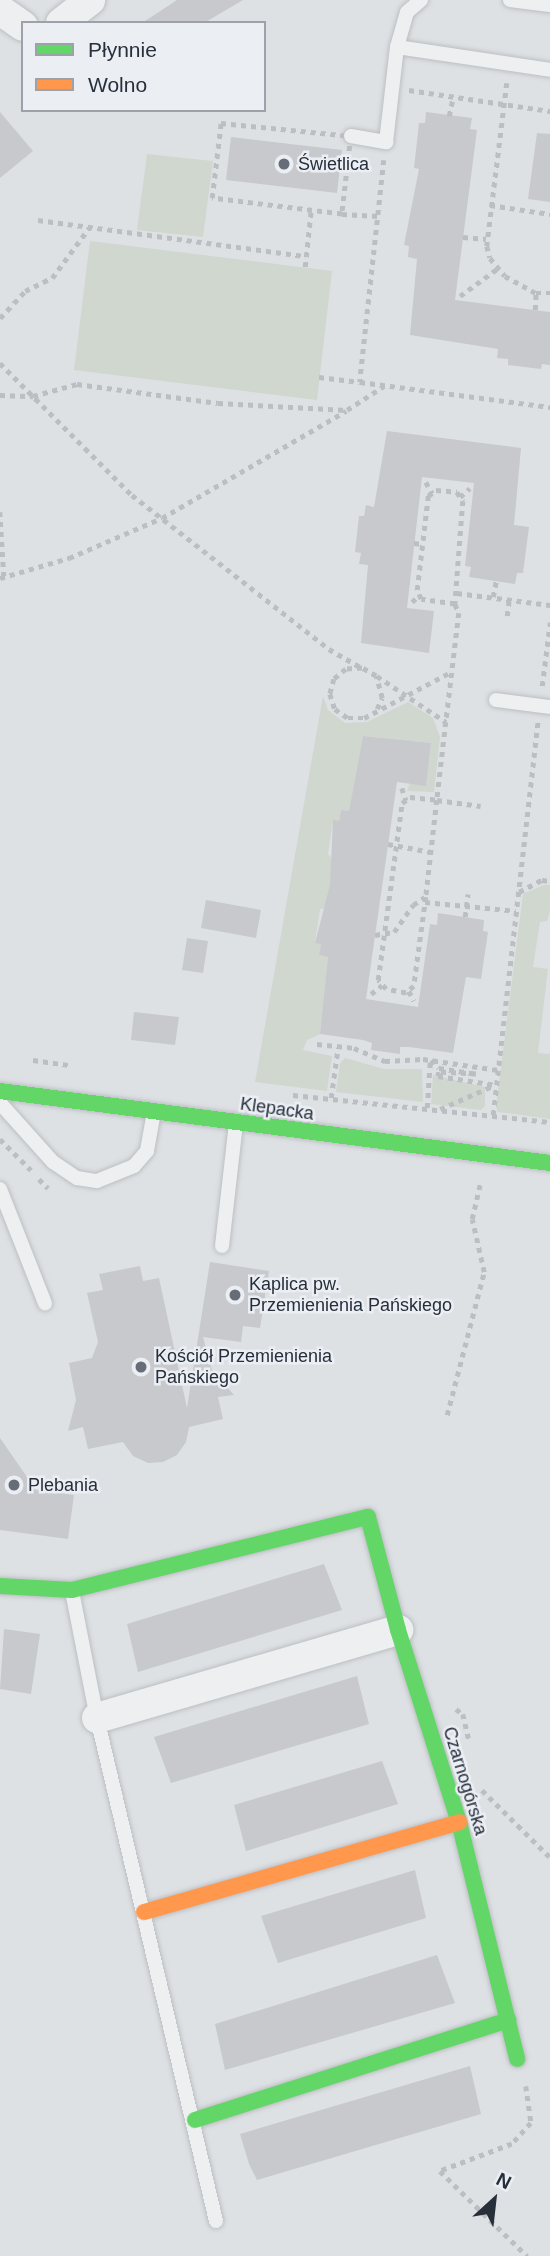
<!DOCTYPE html>
<meta charset="utf-8">
<style>
body{margin:0}
#map{position:relative;width:550px;height:2256px;overflow:hidden;background:#dee1e4;font-family:Arial,sans-serif}
div>[style]{position:absolute}
[style*='--x']{left:calc(var(--x)*1px);top:calc(var(--y)*1px);width:calc(var(--w)*1px);rotate:calc(var(--a)*1deg)}
.green>*{inset:0;background:#cfd7cf}
.building>*{inset:0;background:#c7c9cc}
.path>*{height:4.5px;margin-top:-2.25px;transform-origin:0;background:repeating-linear-gradient(90deg,#bcbfc2 0 5px,transparent 0 10px)}
.roads{filter:drop-shadow(0 0 2px #bcbfc2) drop-shadow(0 0 2px #bcbfc2)}
.lane>*{height:14px;margin:-7px;padding:0 7px;transform-origin:7px;border-radius:7px;background:#eeeff0}
.street>*{height:30px;margin:-15px;padding:0 15px;transform-origin:15px;border-radius:15px;background:#eeeff0}
.fast>*{height:16px;margin:-8px;padding:0 8px;transform-origin:8px;border-radius:8px;background:#63d668}
.slow>*{height:16px;margin:-8px;padding:0 8px;transform-origin:8px;border-radius:8px;background:#ff974d}
.dots>*{width:19px;height:19px;translate:-50% -50%;box-sizing:border-box;border:4px solid #ebeff4;border-radius:50%}
span{translate:-50% -50%;white-space:nowrap;text-align:center;line-height:1.15;-webkit-text-stroke:5px #ebeff4;paint-order:stroke}
.poi-label{font-size:18px;color:#272f3b}
.left{translate:0 -50%;text-align:left}
.street-label{font-size:18px;color:#272f3b}
.legend{position:absolute;left:21px;top:21px;width:245px;height:91px;box-sizing:border-box;background:#ebeff4;border:2px solid #9da2aa;margin:0;padding:9px 12px;list-style:none;font-size:21px;color:#272f3b}
.legend li{display:flex;align-items:center;gap:14px;height:35px}
.legend b{width:35px;border:2px solid #9da2aa}
.north{position:absolute;left:459px;top:2165px;width:70px;height:70px;-webkit-text-stroke:5px #ebeff4;paint-order:stroke;rotate:27deg;font-size:19px;font-weight:700;line-height:28px;text-align:center;color:#272f3b}
.north::after{content:'';display:block;margin:auto;width:24px;height:32px;background:#272f3b;clip-path:polygon(50% 0,100% 100%,50% 72%,0 100%)}
</style>
<div id="map">
<div class="green">
<i style="clip-path:polygon(147px 154px,213px 161px,203px 237px,137px 230px)"></i>
<i style="clip-path:polygon(90px 241px,332px 271px,317px 400px,74px 370px)"></i>
<i style="clip-path:polygon(323px 696px,328px 710px,345px 723px,367px 722px,408px 702px,433px 718px,440px 737px,434px 792px,407px 791px,410px 783px,426px 785px,431px 743px,363px 736px,349px 811px,341px 810px,339px 821px,333px 821px,328px 854px,341px 869px,326px 909px,320px 909px,315px 942px,321px 944px,320px 955px,328px 957px,320px 1034px,307px 1040px,303px 1050px,332px 1056px,327px 1091px,255px 1082px)"></i>
<i style="clip-path:polygon(544px 885px,550px 885px,550px 911px,547px 921px,540px 922px,533px 967px,548px 969px,538px 1053px,550px 1054px,550px 1119px,498px 1112px,496px 1107px,523px 894px)"></i>
<i style="clip-path:polygon(345px 1058px,384px 1069px,422px 1069px,423px 1102px,336px 1092px,340px 1063px)"></i>
<i style="clip-path:polygon(433px 1075px,485px 1087px,485px 1106px,481px 1110px,431px 1104px)"></i>
</div>
<div class="building">
<i style="clip-path:polygon(177px 0,243px 0,204px 23px,142px 23px)"></i>
<i style="clip-path:polygon(0 112px,33px 151px,0 178px)"></i>
<i style="clip-path:polygon(426px 112px,472px 118px,470px 129px,477px 130px,455px 300px,550px 312px,550px 365px,542px 364px,541px 369px,508px 365px,508px 359px,497px 358px,498px 349px,410px 335px,417px 259px,408px 257px,409px 246px,404px 245px,419px 169px,414px 168px,419px 123px,425px 123px)"></i>
<i style="clip-path:polygon(537px 133px,550px 134px,550px 202px,528px 199px)"></i>
<i style="clip-path:polygon(231px 137px,342px 150px,337px 193px,226px 180px)"></i>
<i style="clip-path:polygon(387px 431px,521px 448px,514px 525px,529px 527px,523px 573px,517px 573px,515px 584px,469px 577px,471px 567px,465px 566px,474px 483px,422px 477px,407px 608px,434px 611px,429px 653px,361px 643px,368px 565px,359px 564px,361px 553px,355px 552px,359px 516px,364px 516px,366px 505px,374px 507px)"></i>
<i style="clip-path:polygon(363px 736px,431px 743px,426px 786px,397px 782px,366px 999px,418px 1007px,430px 924px,437px 925px,438px 913px,484px 920px,483px 931px,488px 932px,481px 979px,466px 977px,453px 1053px,409px 1047px,400px 1047px,400px 1054px,371px 1050px,372px 1043px,363px 1040px,320px 1034px,328px 957px,319px 955px,321px 944px,315px 943px,330px 885px,333px 820px,339px 821px,341px 810px,349px 811px)"></i>
<i style="clip-path:polygon(206px 900px,261px 910px,256px 938px,201px 928px)"></i>
<i style="clip-path:polygon(187px 938px,208px 941px,203px 973px,182px 970px)"></i>
<i style="clip-path:polygon(134px 1012px,179px 1017px,175px 1045px,131px 1040px)"></i>
<i style="clip-path:polygon(210px 1262px,269px 1271px,260px 1328px,243px 1326px,241px 1342px,203px 1337px,212px 1370px,234px 1395px,218px 1397px,223px 1419px,189px 1427px,186px 1442px,177px 1455px,163px 1462px,148px 1463px,133px 1456px,123px 1442px,88px 1449px,83px 1427px,68px 1431px,76px 1400px,69px 1363px,92px 1358px,98px 1342px,87px 1293px,103px 1290px,99px 1274px,140px 1266px,143px 1281px,159px 1278px,187px 1408px)"></i>
<i style="clip-path:polygon(0 1438px,36px 1490px,74px 1495px,68px 1539px,0 1530px)"></i>
<i style="clip-path:polygon(324px 1564px,342px 1610px,138px 1672px,127px 1624px)"></i>
<i style="clip-path:polygon(4px 1629px,40px 1634px,31px 1694px,0 1689px)"></i>
<i style="clip-path:polygon(357px 1676px,369px 1724px,171px 1783px,154px 1737px)"></i>
<i style="clip-path:polygon(382px 1761px,398px 1804px,246px 1851px,234px 1805px)"></i>
<i style="clip-path:polygon(415px 1870px,426px 1918px,278px 1963px,261px 1916px)"></i>
<i style="clip-path:polygon(437px 1955px,455px 2003px,225px 2070px,215px 2024px)"></i>
<i style="clip-path:polygon(470px 2066px,481px 2114px,257px 2180px,249px 2164px,240px 2134px)"></i>
</div>
<div class="path">
<i style="--x:507;--y:83;--w:164;--a:97"></i>
<i style="--x:487;--y:246;--w:12;--a:76"></i>
<i style="--x:490;--y:258;--w:23;--a:50"></i>
<i style="--x:505;--y:276;--w:35;--a:29"></i>
<i style="--x:536;--y:293;--w:14;--a:0"></i>
<i style="--x:409;--y:90;--w:143;--a:8.5"></i>
<i style="--x:449;--y:116;--w:19;--a:-78"></i>
<i style="--x:221;--y:123;--w:131;--a:5.7"></i>
<i style="--x:351;--y:136;--w:79;--a:96.6"></i>
<i style="--x:342;--y:214;--w:131;--a:-173"></i>
<i style="--x:212;--y:198;--w:76;--a:-83.2"></i>
<i style="--x:384;--y:160;--w:223;--a:96.2"></i>
<i style="--x:360;--y:382;--w:192;--a:7.5"></i>
<i style="--x:490;--y:205;--w:61;--a:8.5"></i>
<i style="--x:342;--y:214;--w:36;--a:3"></i>
<i style="--x:38;--y:220;--w:270;--a:7.7"></i>
<i style="--x:463;--y:237;--w:23;--a:5"></i>
<i style="--x:305;--y:267;--w:57;--a:-84"></i>
<i style="--x:460;--y:296;--w:46;--a:-36.1"></i>
<i style="--x:535;--y:310;--w:17;--a:-87"></i>
<i style="--x:0;--y:318;--w:37;--a:-47"></i>
<i style="--x:25;--y:291;--w:30;--a:-26"></i>
<i style="--x:52;--y:278;--w:62;--a:-53.5"></i>
<i style="--x:0;--y:363;--w:187;--a:45"></i>
<i style="--x:132;--y:495;--w:250;--a:38"></i>
<i style="--x:329;--y:649;--w:38;--a:30"></i>
<i style="--x:319;--y:377;--w:41;--a:7"></i>
<i style="--x:0;--y:395;--w:33;--a:2"></i>
<i style="--x:33;--y:396;--w:46;--a:-15.3"></i>
<i style="--x:77;--y:384;--w:142;--a:7.7"></i>
<i style="--x:218;--y:403;--w:129;--a:3.1"></i>
<i style="--x:347;--y:410;--w:44;--a:-33"></i>
<i style="--x:426;--y:482;--w:13;--a:61"></i>
<i style="--x:436;--y:490;--w:21;--a:5"></i>
<i style="--x:457;--y:492;--w:11;--a:56"></i>
<i style="--x:463;--y:501;--w:103;--a:94.4"></i>
<i style="--x:455;--y:604;--w:34;--a:-172"></i>
<i style="--x:421;--y:599;--w:10;--a:-114"></i>
<i style="--x:417;--y:590;--w:95;--a:-83.3"></i>
<i style="--x:428;--y:496;--w:10;--a:-37"></i>
<i style="--x:460;--y:497;--w:13;--a:-42"></i>
<i style="--x:0;--y:512;--w:64;--a:86.4"></i>
<i style="--x:414;--y:543;--w:8;--a:7"></i>
<i style="--x:0;--y:578;--w:72;--a:-16.2"></i>
<i style="--x:69;--y:558;--w:101;--a:-23.3"></i>
<i style="--x:162;--y:518;--w:213;--a:-30.2"></i>
<i style="--x:457;--y:593;--w:94;--a:7.4"></i>
<i style="--x:493;--y:597;--w:16;--a:-79"></i>
<i style="--x:412;--y:602;--w:10;--a:-45"></i>
<i style="--x:455;--y:604;--w:10;--a:66"></i>
<i style="--x:459;--y:613;--w:110;--a:96.8"></i>
<i style="--x:446;--y:722;--w:79;--a:96.6"></i>
<i style="--x:437;--y:800;--w:98;--a:96.5"></i>
<i style="--x:426;--y:897;--w:90;--a:97.7"></i>
<i style="--x:414;--y:986;--w:11;--a:139"></i>
<i style="--x:406;--y:993;--w:20;--a:-169"></i>
<i style="--x:386;--y:989;--w:12;--a:-132"></i>
<i style="--x:378;--y:980;--w:179;--a:-82.3"></i>
<i style="--x:402;--y:803;--w:10;--a:-37"></i>
<i style="--x:410;--y:797;--w:27;--a:6"></i>
<i style="--x:437;--y:800;--w:44;--a:7.8"></i>
<i style="--x:507;--y:616;--w:17;--a:-83"></i>
<i style="--x:377;--y:676;--w:83;--a:33.7"></i>
<i style="--x:542;--y:686;--w:64;--a:-82.8"></i>
<i style="--x:377;--y:709;--w:12;--a:-66"></i>
<i style="--x:382;--y:698;--w:23;--a:-105"></i>
<i style="--x:376;--y:676;--w:16;--a:-150"></i>
<i style="--x:362;--y:668;--w:16;--a:176"></i>
<i style="--x:346;--y:669;--w:16;--a:140"></i>
<i style="--x:334;--y:679;--w:16;--a:105"></i>
<i style="--x:330;--y:694;--w:16;--a:72"></i>
<i style="--x:335;--y:709;--w:16;--a:35"></i>
<i style="--x:348;--y:718;--w:16;--a:0"></i>
<i style="--x:364;--y:718;--w:98;--a:-27.9"></i>
<i style="--x:402;--y:788;--w:13;--a:72"></i>
<i style="--x:388;--y:844;--w:44;--a:10.5"></i>
<i style="--x:519;--y:892;--w:26;--a:-28"></i>
<i style="--x:542;--y:880;--w:8;--a:7"></i>
<i style="--x:425;--y:902;--w:91;--a:5.6"></i>
<i style="--x:465;--y:917;--w:23;--a:-83"></i>
<i style="--x:375;--y:935;--w:19;--a:-9"></i>
<i style="--x:394;--y:932;--w:33;--a:-55"></i>
<i style="--x:413;--y:905;--w:14;--a:-34"></i>
<i style="--x:409;--y:991;--w:11;--a:63"></i>
<i style="--x:371;--y:994;--w:14;--a:-39"></i>
<i style="--x:317;--y:1044;--w:37;--a:6"></i>
<i style="--x:354;--y:1048;--w:34;--a:23"></i>
<i style="--x:385;--y:1061;--w:38;--a:-3"></i>
<i style="--x:423;--y:1059;--w:76;--a:8.3"></i>
<i style="--x:33;--y:1060;--w:37;--a:8"></i>
<i style="--x:431;--y:1060;--w:11;--a:45"></i>
<i style="--x:439;--y:1068;--w:37;--a:9"></i>
<i style="--x:476;--y:1074;--w:37;--a:-177"></i>
<i style="--x:439;--y:1072;--w:4;--a:104"></i>
<i style="--x:438;--y:1076;--w:59;--a:8.8"></i>
<i style="--x:293;--y:1095;--w:258;--a:6"></i>
<i style="--x:331;--y:1098;--w:51;--a:-82.2"></i>
<i style="--x:427;--y:1108;--w:47;--a:-86.3"></i>
<i style="--x:440;--y:1109;--w:60;--a:-23.6"></i>
<i style="--x:493;--y:1115;--w:395;--a:-83.5"></i>
<i style="--x:0;--y:1139;--w:44;--a:45"></i>
<i style="--x:39;--y:1179;--w:13;--a:45"></i>
<i style="--x:447;--y:1415;--w:148;--a:-75.5"></i>
<i style="--x:484;--y:1272;--w:54;--a:-102.8"></i>
<i style="--x:472;--y:1219;--w:36;--a:-77"></i>
<i style="--x:456;--y:1709;--w:9;--a:36"></i>
<i style="--x:463;--y:1714;--w:28;--a:77"></i>
<i style="--x:482;--y:1790;--w:95;--a:44.6"></i>
<i style="--x:526;--y:2086;--w:37;--a:82"></i>
<i style="--x:531;--y:2123;--w:28;--a:132"></i>
<i style="--x:512;--y:2144;--w:77;--a:159.4"></i>
<i style="--x:440;--y:2171;--w:122;--a:44.3"></i>
</div>
<div class="roads">
<div class="lane">
<i style="--x:421;--y:0;--w:18;--a:139"></i>
<i style="--x:407;--y:12;--w:36;--a:106"></i>
<i style="--x:397;--y:47;--w:155;--a:8.5"></i>
<i style="--x:510;--y:0;--w:40;--a:7.1"></i>
<i style="--x:351;--y:136;--w:36;--a:10"></i>
<i style="--x:386;--y:142;--w:96;--a:-83.4"></i>
<i style="--x:496;--y:700;--w:54;--a:7.4"></i>
<i style="--x:0;--y:1103;--w:79;--a:48.1"></i>
<i style="--x:53;--y:1162;--w:29;--a:34"></i>
<i style="--x:77;--y:1178;--w:20;--a:9"></i>
<i style="--x:97;--y:1181;--w:40;--a:-22"></i>
<i style="--x:134;--y:1166;--w:20;--a:-49"></i>
<i style="--x:147;--y:1151;--w:39;--a:-80"></i>
<i style="--x:0;--y:1189;--w:123;--a:68.5"></i>
<i style="--x:222;--y:1246;--w:123;--a:-83.5"></i>
<i style="--x:72;--y:1591;--w:129;--a:78.9"></i>
<i style="--x:97;--y:1718;--w:517;--a:76.69"></i>
</div>
<div class="street">
<i style="--x:0;--y:10;--w:28;--a:35"></i>
<i style="--x:61;--y:23;--w:37;--a:-38"></i>
<i style="--x:97;--y:1718;--w:314;--a:-16.3"></i>
</div>
<div class="fast">
<i style="--x:0;--y:1091;--w:555;--a:7.46"></i>
<i style="--x:0;--y:1586;--w:72;--a:3.2"></i>
<i style="--x:72;--y:1590;--w:305;--a:-13.9"></i>
<i style="--x:368;--y:1517;--w:117;--a:75.1"></i>
<i style="--x:398;--y:1630;--w:201;--a:72.4"></i>
<i style="--x:459;--y:1822;--w:244;--a:76.2"></i>
<i style="--x:195;--y:2120;--w:329;--a:-17.7"></i>
</div>
<div class="slow">
<i style="--x:144;--y:1912;--w:328;--a:-15.9"></i>
</div>
</div>
<div class="dots">
<i style="left:284px;top:164px;background:#676d76"></i>
<i style="left:235px;top:1295px;background:#676d76"></i>
<i style="left:141px;top:1367px;background:#676d76"></i>
<i style="left:14px;top:1485px;background:#676d76"></i>
</div>
<div class="poi-label">
<span class="left" style="left:298px;top:164px">Świetlica</span>
<span class="left" style="left:249px;top:1295px">Kaplica pw.<br>Przemienienia Pańskiego</span>
<span class="left" style="left:155px;top:1367px">Kościół Przemienienia<br>Pańskiego</span>
<span class="left" style="left:28px;top:1485px">Plebania</span>
</div>
<div class="street-label">
<span style="left:277px;top:1109px;rotate:8deg">Klepacka</span>
<span style="left:465px;top:1781px;rotate:73deg">Czarnogórska</span>
</div>
<ul class="legend">
<li><b style="height:9px;background:#63d668"></b>Płynnie</li>
<li><b style="height:9px;background:#ff974d"></b>Wolno</li>
</ul>
<div class="north">N</div>
</div>
